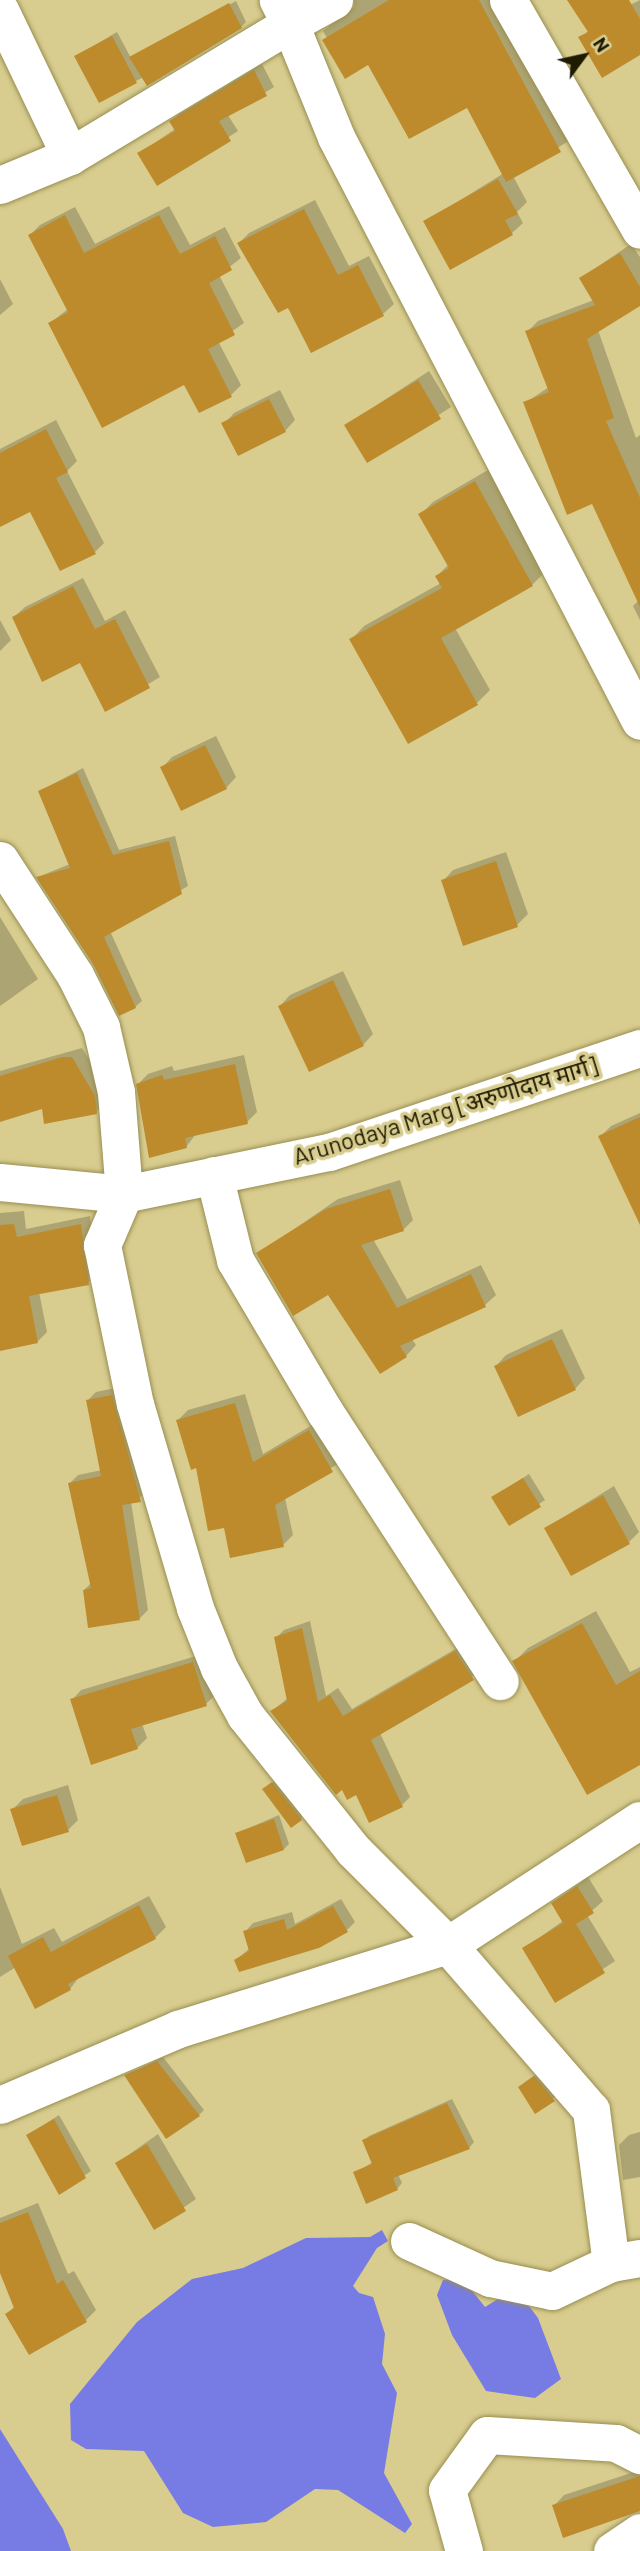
<!DOCTYPE html>
<meta charset="utf-8">
<style>
body{margin:0}
#map{position:relative;width:640px;height:2551px;overflow:hidden;background:#d8cd8f;font-family:Barlow,"Noto Sans Devanagari",sans-serif}
div>[style]{position:absolute}
[style*='--x']{left:calc(var(--x)*1px);top:calc(var(--y)*1px);width:calc(var(--w)*1px);rotate:calc(var(--a)*1deg)}
.water>*{inset:0;background:#777ce4}
.shadow>*{inset:0;background:#0003}
.building>*{inset:0;background:#be8b2c}
.roads{filter:drop-shadow(0 0 2px #998e52) drop-shadow(0 0 2px #998e52)}
.minor>*{height:37px;margin:-18.5px;padding:0 18.5px;transform-origin:18.5px;border-radius:18.5px;background:#fff}
span{translate:-50% -50%;white-space:nowrap;text-align:center;line-height:1.15;-webkit-text-stroke:7px #d8cd8f;paint-order:stroke}
.street-label{font-size:24px;color:#1f1b03}
.north{position:absolute;left:549px;top:21px;width:70px;height:70px;-webkit-text-stroke:5px #d8cd8f;paint-order:stroke;rotate:57deg;font-size:19px;font-weight:700;line-height:28px;text-align:center;color:#1f1b03}
.north::after{content:'';display:block;margin:auto;width:24px;height:32px;background:#1f1b03;clip-path:polygon(50% 0,100% 100%,50% 72%,0 100%)}
</style>
<div id="map">
<div class="water">
<i style="clip-path:polygon(382px 2230px,388px 2241px,377px 2248px,353px 2286px,359px 2293px,373px 2297px,385px 2334px,382px 2364px,397px 2393px,384px 2473px,412px 2524px,405px 2533px,338px 2490px,315px 2489px,266px 2522px,213px 2527px,183px 2513px,144px 2451px,86px 2449px,71px 2440px,70px 2404px,137px 2322px,192px 2279px,243px 2268px,306px 2238px,370px 2237px)"></i>
<i style="clip-path:polygon(462px 2278px,485px 2307px,506px 2294px,523px 2298px,538px 2318px,561px 2379px,535px 2398px,486px 2391px,452px 2335px,437px 2295px,443px 2280px)"></i>
<i style="clip-path:polygon(0 2429px,63px 2529px,71px 2551px,0 2551px)"></i>
</div>
<div class="shadow">
<i style="clip-path:polygon(354px 0,495px 0,570px 140px,513px 176px,527px 202px,517px 212px,523px 223px,512px 233px,425px 222px,504px 173px,467px 106px,369px 63px,327px 38px,323px 31px,354px 7px)"></i>
<i style="clip-path:polygon(568px 0,619px 0,624px 8px,640px 0,640px 53px,581px 38px,589px 30px)"></i>
<i style="clip-path:polygon(236px 1px,246px 22px,241px 27px,136px 81px,76px 56px,117px 32px,131px 58px)"></i>
<i style="clip-path:polygon(262px 64px,274px 87px,228px 115px,238px 131px,157px 183px,140px 153px,175px 129px,171px 122px,179px 114px)"></i>
<i style="clip-path:polygon(315px 200px,349px 266px,369px 256px,394px 304px,383px 314px,288px 306px,239px 243px,249px 233px)"></i>
<i style="clip-path:polygon(169px 206px,190px 245px,225px 227px,241px 258px,219px 275px,244px 323px,218px 341px,241px 385px,231px 395px,185px 382px,50px 323px,68px 309px,30px 235px,40px 225px,75px 207px,95px 244px)"></i>
<i style="clip-path:polygon(631px 244px,640px 257px,640px 304px,598px 330px,636px 438px,640px 435px,640px 620px,633px 606px,639px 600px,593px 501px,568px 513px,525px 403px,549px 387px,527px 332px,538px 321px,594px 300px,581px 278px)"></i>
<i style="clip-path:polygon(0 279px,13px 304px,0 315px)"></i>
<i style="clip-path:polygon(429px 371px,451px 407px,368px 461px,346px 425px)"></i>
<i style="clip-path:polygon(280px 390px,295px 420px,285px 431px,224px 424px,234px 413px)"></i>
<i style="clip-path:polygon(56px 420px,77px 461px,67px 471px,104px 543px,95px 552px,30px 510px,0 525px,0 449px)"></i>
<i style="clip-path:polygon(488px 470px,545px 572px,532px 585px,455px 628px,490px 690px,477px 703px,352px 639px,364px 626px,441px 583px,437px 576px,449px 564px,420px 515px,433px 502px)"></i>
<i style="clip-path:polygon(83px 578px,105px 621px,125px 610px,160px 677px,105px 710px,81px 661px,14px 617px,25px 607px)"></i>
<i style="clip-path:polygon(0 620px,11px 640px,0 651px)"></i>
<i style="clip-path:polygon(216px 736px,236px 777px,226px 788px,162px 768px,172px 757px)"></i>
<i style="clip-path:polygon(83px 768px,119px 850px,175px 836px,188px 886px,110px 931px,142px 1001px,135px 1007px,94px 963px,38px 877px,70px 864px,40px 791px)"></i>
<i style="clip-path:polygon(506px 852px,528px 914px,517px 925px,443px 881px,453px 870px)"></i>
<i style="clip-path:polygon(0 917px,38px 979px,0 1006px)"></i>
<i style="clip-path:polygon(343px 971px,373px 1034px,363px 1045px,280px 1006px,290px 995px)"></i>
<i style="clip-path:polygon(82px 1048px,105px 1085px,106px 1102px,96px 1112px,43px 1107px,0 1120px,0 1071px)"></i>
<i style="clip-path:polygon(244px 1055px,257px 1112px,247px 1122px,196px 1134px,186px 1147px,138px 1084px,148px 1074px,172px 1066px,174px 1071px)"></i>
<i style="clip-path:polygon(640px 1113px,640px 1212px,600px 1137px,611px 1126px)"></i>
<i style="clip-path:polygon(400px 1180px,413px 1220px,403px 1230px,373px 1239px,407px 1299px,481px 1265px,496px 1295px,485px 1305px,412px 1339px,416px 1345px,406px 1356px,329px 1293px,258px 1254px,338px 1199px)"></i>
<i style="clip-path:polygon(24px 1211px,26px 1229px,90px 1216px,97px 1273px,88px 1283px,39px 1292px,47px 1332px,38px 1341px,0 1349px,0 1213px)"></i>
<i style="clip-path:polygon(562px 1329px,585px 1378px,575px 1389px,496px 1366px,506px 1355px)"></i>
<i style="clip-path:polygon(120px 1387px,149px 1492px,131px 1502px,148px 1610px,140px 1618px,84px 1590px,91px 1583px,70px 1483px,78px 1475px,102px 1470px,88px 1400px,96px 1392px)"></i>
<i style="clip-path:polygon(245px 1394px,263px 1454px,319px 1421px,342px 1461px,285px 1498px,293px 1535px,283px 1545px,225px 1526px,178px 1420px,188px 1410px)"></i>
<i style="clip-path:polygon(529px 1474px,545px 1500px,510px 1524px,493px 1497px)"></i>
<i style="clip-path:polygon(614px 1486px,639px 1532px,628px 1543px,546px 1528px)"></i>
<i style="clip-path:polygon(596px 1611px,630px 1672px,640px 1667px,640px 1763px,514px 1662px,528px 1648px)"></i>
<i style="clip-path:polygon(310px 1621px,326px 1696px,338px 1688px,352px 1709px,464px 1644px,481px 1671px,380px 1733px,410px 1797px,402px 1805px,343px 1788px,272px 1711px,288px 1698px,276px 1638px,284px 1630px)"></i>
<i style="clip-path:polygon(203px 1654px,215px 1695px,206px 1704px,142px 1724px,147px 1738px,137px 1748px,72px 1700px,81px 1690px)"></i>
<i style="clip-path:polygon(278px 1778px,306px 1814px,301px 1819px,269px 1785px)"></i>
<i style="clip-path:polygon(68px 1785px,78px 1820px,68px 1830px,12px 1810px,23px 1799px)"></i>
<i style="clip-path:polygon(279px 1815px,289px 1844px,284px 1849px,237px 1833px)"></i>
<i style="clip-path:polygon(588px 1877px,603px 1901px,587px 1915px,615px 1961px,555px 2001px,524px 1949px,564px 1920px,553px 1903px)"></i>
<i style="clip-path:polygon(0 1887px,22px 1944px,54px 1928px,62px 1942px,149px 1896px,166px 1927px,155px 1938px,80px 1976px,70px 1989px,16px 1967px,0 1977px)"></i>
<i style="clip-path:polygon(341px 1899px,355px 1922px,347px 1930px,236px 1960px,250px 1948px,245px 1932px,253px 1923px,292px 1912px,295px 1924px)"></i>
<i style="clip-path:polygon(163px 2057px,204px 2110px,199px 2115px,127px 2075px)"></i>
<i style="clip-path:polygon(540px 2072px,559px 2094px,536px 2111px,525px 2082px)"></i>
<i style="clip-path:polygon(452px 2099px,474px 2142px,469px 2148px,398px 2174px,402px 2183px,397px 2189px,355px 2173px,373px 2162px,364px 2141px,369px 2136px)"></i>
<i style="clip-path:polygon(59px 2115px,91px 2171px,59px 2193px,28px 2135px)"></i>
<i style="clip-path:polygon(640px 2132px,640px 2177px,623px 2180px,619px 2145px,629px 2135px)"></i>
<i style="clip-path:polygon(158px 2134px,196px 2199px,155px 2227px,117px 2163px)"></i>
<i style="clip-path:polygon(38px 2203px,68px 2274px,74px 2271px,96px 2310px,86px 2320px,7px 2314px,15px 2306px,0 2268px,0 2218px)"></i>
<i style="clip-path:polygon(640px 2470px,640px 2511px,554px 2506px,564px 2495px)"></i>
</div>
<div class="building">
<i style="clip-path:polygon(389px 0,479px 0,561px 152px,506px 182px,467px 108px,409px 139px,368px 65px,345px 79px,322px 40px)"></i>
<i style="clip-path:polygon(567px 0,629px 0,640px 19px,640px 55px,602px 78px,578px 37px,588px 32px)"></i>
<i style="clip-path:polygon(229px 3px,242px 28px,147px 86px,129px 57px)"></i>
<i style="clip-path:polygon(112px 36px,137px 83px,99px 103px,74px 56px)"></i>
<i style="clip-path:polygon(254px 70px,267px 96px,219px 121px,231px 141px,157px 186px,137px 153px,175px 131px,169px 121px)"></i>
<i style="clip-path:polygon(498px 179px,518px 214px,505px 220px,513px 235px,450px 270px,423px 221px)"></i>
<i style="clip-path:polygon(304px 209px,338px 275px,358px 265px,384px 316px,311px 353px,288px 308px,278px 313px,237px 243px)"></i>
<i style="clip-path:polygon(65px 215px,84px 253px,159px 215px,180px 254px,215px 236px,232px 270px,209px 283px,235px 335px,208px 349px,232px 397px,199px 413px,184px 385px,102px 428px,48px 323px,68px 312px,28px 235px)"></i>
<i style="clip-path:polygon(620px 253px,640px 287px,640px 306px,587px 339px,614px 418px,606px 421px,640px 498px,640px 607px,592px 504px,567px 515px,523px 402px,549px 392px,525px 331px,595px 305px,579px 278px)"></i>
<i style="clip-path:polygon(418px 380px,441px 419px,367px 463px,344px 425px)"></i>
<i style="clip-path:polygon(269px 399px,286px 432px,238px 456px,221px 423px)"></i>
<i style="clip-path:polygon(46px 429px,68px 472px,56px 478px,96px 554px,60px 571px,30px 512px,0 527px,0 453px)"></i>
<i style="clip-path:polygon(475px 481px,533px 586px,441px 638px,478px 705px,408px 744px,349px 639px,442px 588px,435px 576px,449px 568px,418px 514px)"></i>
<i style="clip-path:polygon(73px 586px,95px 629px,115px 619px,150px 688px,105px 712px,80px 663px,42px 682px,12px 617px)"></i>
<i style="clip-path:polygon(205px 745px,227px 789px,181px 811px,160px 767px)"></i>
<i style="clip-path:polygon(77px 773px,113px 855px,169px 841px,182px 894px,104px 937px,136px 1008px,119px 1016px,93px 964px,36px 877px,70px 868px,38px 791px)"></i>
<i style="clip-path:polygon(496px 861px,518px 927px,463px 946px,441px 880px)"></i>
<i style="clip-path:polygon(333px 980px,364px 1046px,309px 1072px,278px 1006px)"></i>
<i style="clip-path:polygon(62px 1057px,72px 1057px,95px 1096px,97px 1114px,44px 1124px,42px 1109px,0 1122px,0 1076px)"></i>
<i style="clip-path:polygon(235px 1064px,248px 1124px,185px 1138px,187px 1148px,149px 1158px,136px 1084px,162px 1075px,164px 1080px)"></i>
<i style="clip-path:polygon(640px 1117px,640px 1225px,598px 1136px)"></i>
<i style="clip-path:polygon(390px 1189px,404px 1231px,361px 1245px,397px 1308px,471px 1274px,486px 1307px,400px 1346px,407px 1357px,380px 1374px,328px 1295px,293px 1316px,256px 1253px,326px 1209px)"></i>
<i style="clip-path:polygon(14px 1224px,17px 1237px,81px 1224px,89px 1285px,29px 1296px,38px 1343px,0 1351px,0 1225px)"></i>
<i style="clip-path:polygon(552px 1339px,576px 1390px,518px 1417px,494px 1366px)"></i>
<i style="clip-path:polygon(112px 1395px,141px 1502px,122px 1505px,140px 1620px,88px 1628px,83px 1590px,91px 1588px,68px 1483px,101px 1476px,86px 1400px)"></i>
<i style="clip-path:polygon(235px 1403px,253px 1462px,309px 1430px,333px 1472px,275px 1505px,284px 1547px,230px 1558px,224px 1528px,208px 1531px,196px 1468px,191px 1470px,176px 1420px)"></i>
<i style="clip-path:polygon(523px 1478px,541px 1507px,509px 1526px,491px 1497px)"></i>
<i style="clip-path:polygon(603px 1495px,630px 1544px,571px 1576px,544px 1528px)"></i>
<i style="clip-path:polygon(582px 1623px,616px 1685px,640px 1671px,640px 1765px,587px 1795px,512px 1661px)"></i>
<i style="clip-path:polygon(302px 1628px,318px 1702px,330px 1695px,343px 1716px,455px 1651px,474px 1680px,371px 1740px,403px 1807px,369px 1823px,356px 1795px,347px 1800px,342px 1790px,336px 1795px,270px 1711px,287px 1701px,274px 1637px)"></i>
<i style="clip-path:polygon(193px 1662px,207px 1706px,131px 1729px,138px 1749px,91px 1765px,70px 1699px)"></i>
<i style="clip-path:polygon(272px 1782px,302px 1820px,291px 1828px,262px 1789px)"></i>
<i style="clip-path:polygon(57px 1795px,69px 1832px,22px 1846px,10px 1809px)"></i>
<i style="clip-path:polygon(274px 1819px,284px 1850px,246px 1863px,235px 1833px)"></i>
<i style="clip-path:polygon(577px 1886px,594px 1913px,576px 1924px,605px 1973px,555px 2003px,522px 1948px,563px 1923px,551px 1903px)"></i>
<i style="clip-path:polygon(139px 1905px,156px 1939px,68px 1984px,71px 1990px,35px 2009px,8px 1956px,43px 1937px,51px 1952px)"></i>
<i style="clip-path:polygon(333px 1906px,348px 1932px,319px 1948px,239px 1972px,234px 1960px,249px 1951px,243px 1931px,284px 1919px,287px 1930px)"></i>
<i style="clip-path:polygon(157px 2061px,200px 2116px,166px 2139px,124px 2075px)"></i>
<i style="clip-path:polygon(534px 2076px,555px 2101px,535px 2114px,518px 2087px)"></i>
<i style="clip-path:polygon(447px 2103px,470px 2149px,393px 2178px,398px 2190px,366px 2204px,353px 2172px,372px 2164px,362px 2140px)"></i>
<i style="clip-path:polygon(54px 2119px,86px 2178px,59px 2195px,26px 2135px)"></i>
<i style="clip-path:polygon(147px 2144px,186px 2211px,154px 2230px,115px 2163px)"></i>
<i style="clip-path:polygon(28px 2212px,57px 2284px,63px 2280px,87px 2322px,29px 2355px,5px 2314px,14px 2308px,0 2273px,0 2223px)"></i>
<i style="clip-path:polygon(640px 2476px,640px 2511px,563px 2538px,552px 2505px)"></i>
</div>
<div class="roads">
<div class="minor">
<i style="--x:334;--y:0;--w:50;--a:151.4"></i>
<i style="--x:290;--y:24;--w:122;--a:67.8"></i>
<i style="--x:336;--y:137;--w:658;--a:62.5"></i>
<i style="--x:508;--y:0;--w:265;--a:60.1"></i>
<i style="--x:0;--y:10;--w:162;--a:64.4"></i>
<i style="--x:0;--y:185;--w:76;--a:-22.5"></i>
<i style="--x:70;--y:156;--w:257;--a:-31"></i>
<i style="--x:290;--y:24;--w:27;--a:-117"></i>
<i style="--x:0;--y:860;--w:137;--a:56.9"></i>
<i style="--x:75;--y:975;--w:58;--a:63.4"></i>
<i style="--x:101;--y:1027;--w:67;--a:77"></i>
<i style="--x:116;--y:1092;--w:102;--a:85.5"></i>
<i style="--x:124;--y:1194;--w:56;--a:113.3"></i>
<i style="--x:102;--y:1245;--w:162;--a:78.3"></i>
<i style="--x:135;--y:1404;--w:213;--a:73.6"></i>
<i style="--x:195;--y:1608;--w:65;--a:68.2"></i>
<i style="--x:219;--y:1668;--w:54;--a:61"></i>
<i style="--x:245;--y:1715;--w:173;--a:51.3"></i>
<i style="--x:353;--y:1850;--w:134;--a:45"></i>
<i style="--x:448;--y:1945;--w:218;--a:49.1"></i>
<i style="--x:591;--y:2110;--w:154;--a:82.6"></i>
<i style="--x:214;--y:1175;--w:88;--a:76.1"></i>
<i style="--x:235;--y:1260;--w:177;--a:59.4"></i>
<i style="--x:325;--y:1412;--w:321;--a:57"></i>
<i style="--x:0;--y:1182;--w:125;--a:5.5"></i>
<i style="--x:124;--y:1194;--w:209;--a:-11.6"></i>
<i style="--x:329;--y:1152;--w:328;--a:-18.5"></i>
<i style="--x:0;--y:2105;--w:194;--a:-23.1"></i>
<i style="--x:178;--y:2029;--w:283;--a:-17.3"></i>
<i style="--x:448;--y:1945;--w:229;--a:-33.1"></i>
<i style="--x:409;--y:2241;--w:89;--a:24.6"></i>
<i style="--x:490;--y:2278;--w:63;--a:11.8"></i>
<i style="--x:552;--y:2291;--w:65;--a:-25.4"></i>
<i style="--x:611;--y:2263;--w:29;--a:-10"></i>
<i style="--x:464;--y:2551;--w:63;--a:-105.6"></i>
<i style="--x:447;--y:2490;--w:68;--a:-54"></i>
<i style="--x:487;--y:2435;--w:129;--a:3.5"></i>
<i style="--x:616;--y:2443;--w:27;--a:27"></i>
<i style="--x:612;--y:2551;--w:34;--a:-34"></i>
</div>
</div>
<div class="street-label">
<span style="left:445px;top:1110px;rotate:-17deg">Arunodaya Marg [अरुणोदा‍य मार्ग]</span>
</div>
<div class="north">N</div>
</div>
